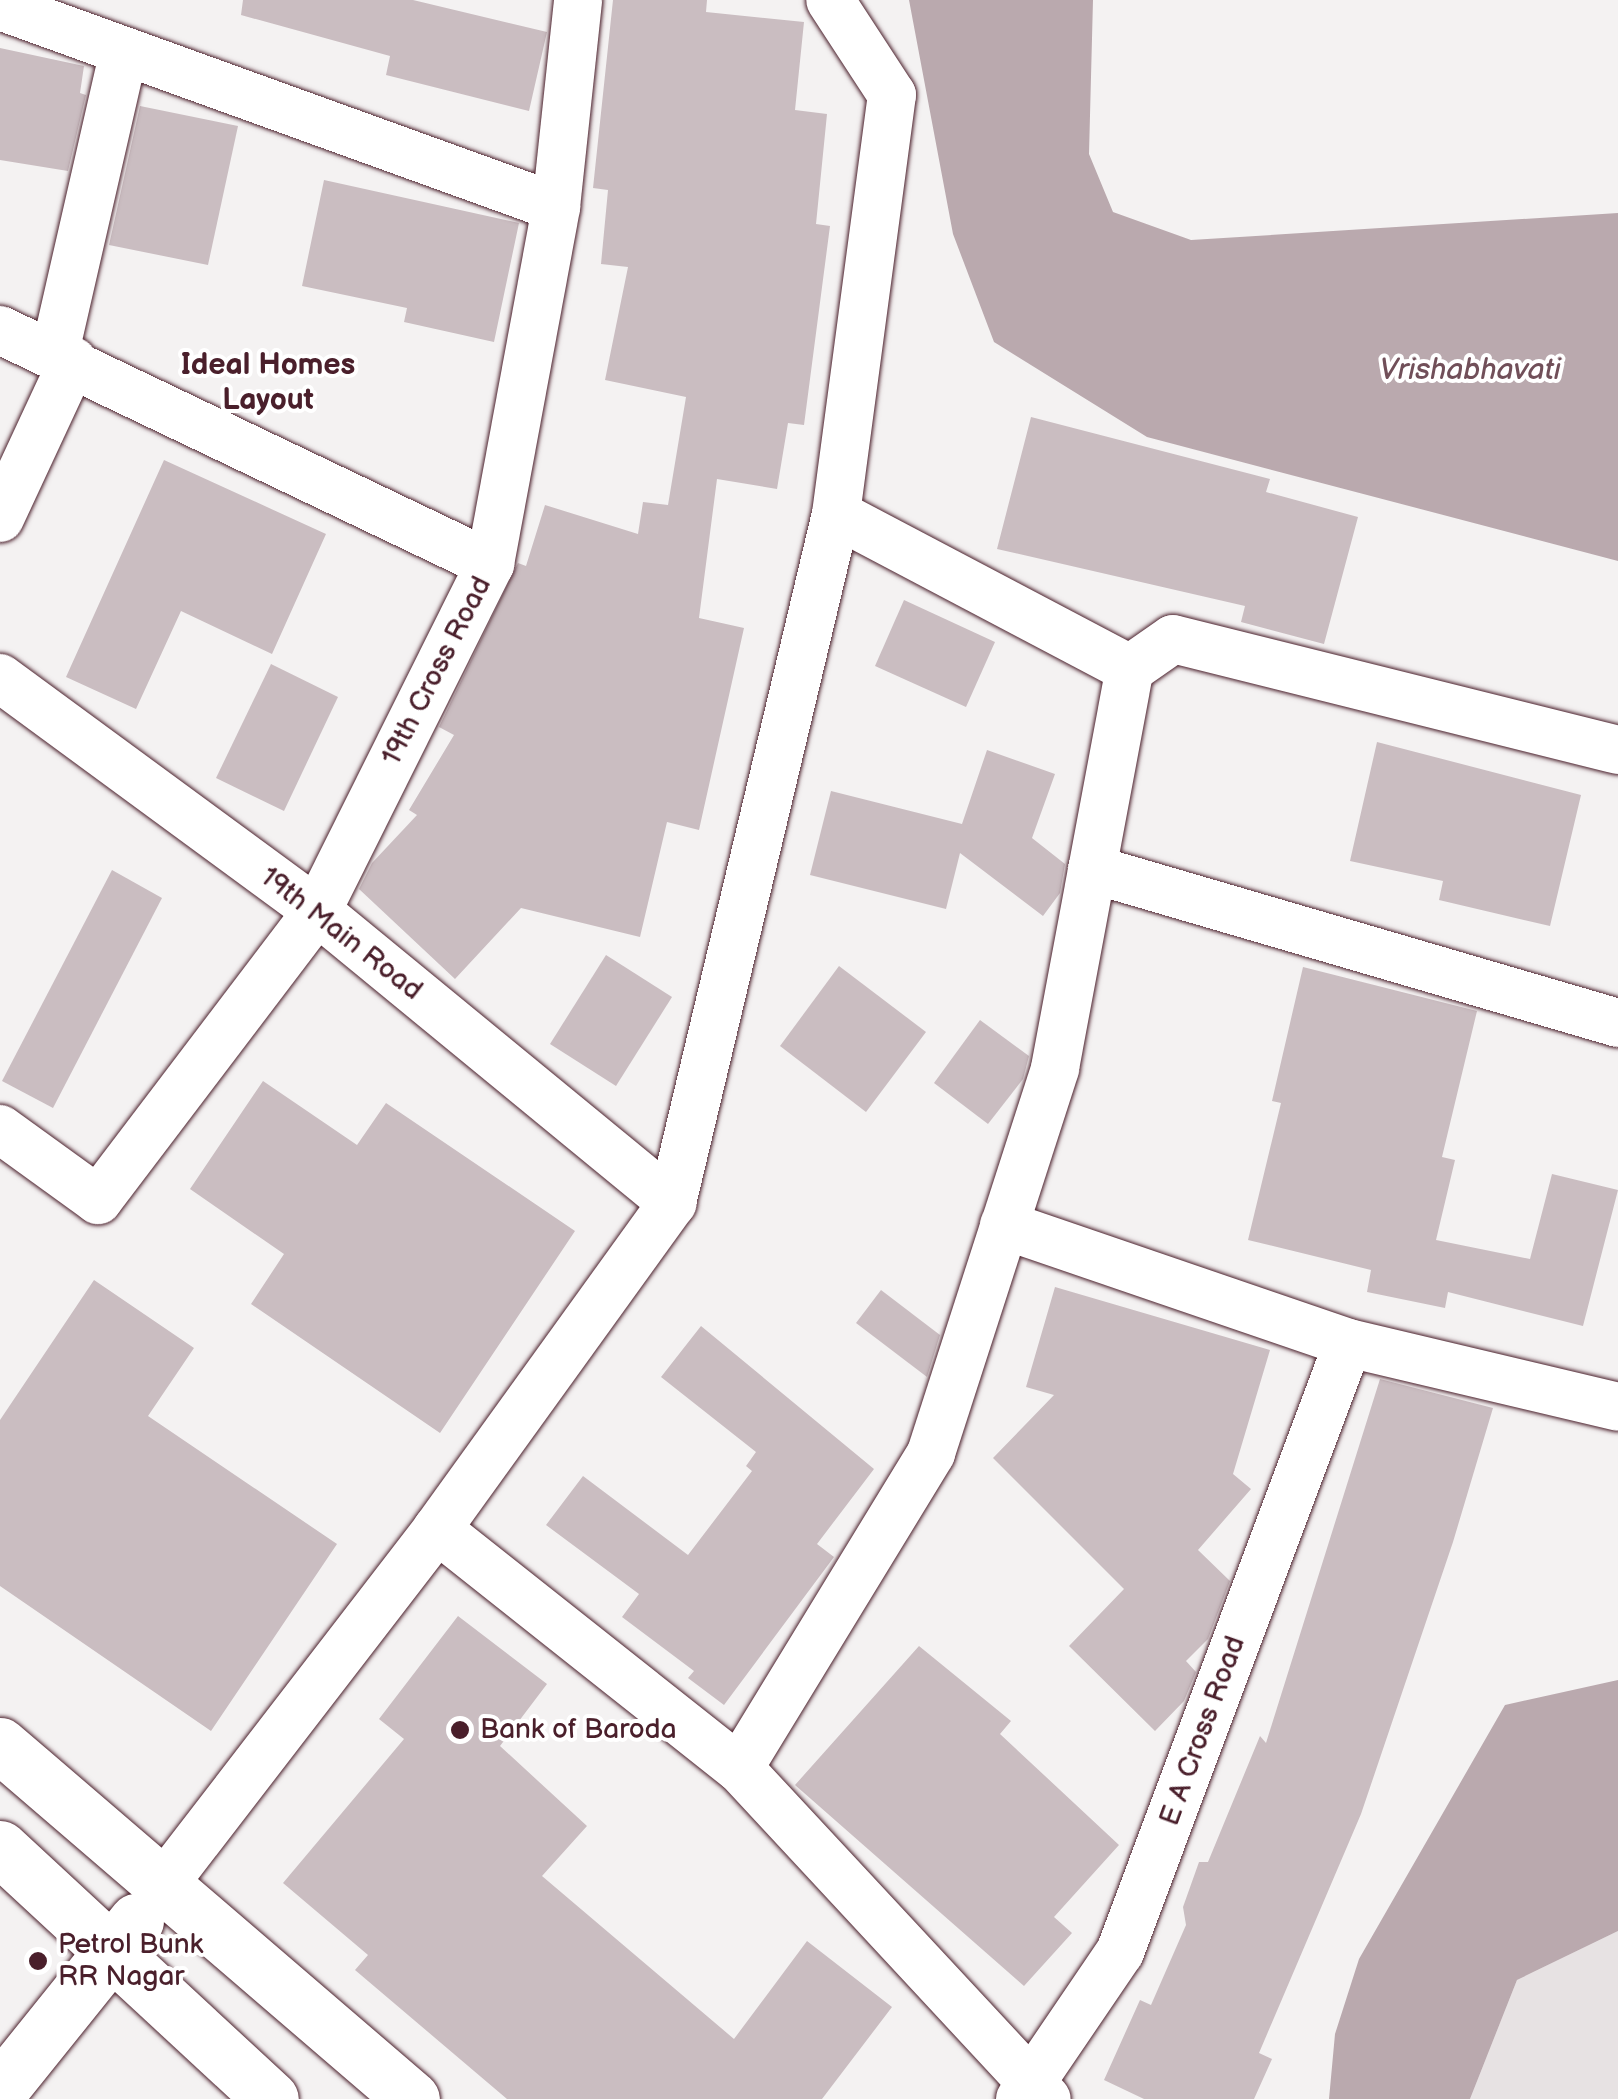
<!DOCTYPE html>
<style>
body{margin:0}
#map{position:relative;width:1618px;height:2099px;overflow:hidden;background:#f4f2f2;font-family:"Balsamiq Sans",sans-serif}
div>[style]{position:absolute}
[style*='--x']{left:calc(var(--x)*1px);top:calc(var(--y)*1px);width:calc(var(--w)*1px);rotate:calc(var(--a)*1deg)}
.built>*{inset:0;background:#e7e2e3}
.water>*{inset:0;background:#baa9ae}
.building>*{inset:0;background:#cabdc1}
.roads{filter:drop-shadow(0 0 2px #4a1f2b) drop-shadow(0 0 2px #4a1f2b)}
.street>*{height:48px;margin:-24px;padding:0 24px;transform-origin:24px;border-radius:24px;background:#fff}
.secondary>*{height:55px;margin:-27.5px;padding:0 27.5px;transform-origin:27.5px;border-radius:27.5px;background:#fff}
.dots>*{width:28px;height:28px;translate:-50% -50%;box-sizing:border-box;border:5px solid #fff;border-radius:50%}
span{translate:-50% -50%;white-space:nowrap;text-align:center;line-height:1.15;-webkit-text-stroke:8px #fff;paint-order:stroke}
.street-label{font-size:28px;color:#4a1f2b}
.poi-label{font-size:28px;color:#4a1f2b}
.left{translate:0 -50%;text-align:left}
.neighbourhood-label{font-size:30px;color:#4a1f2b;font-weight:700}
.water-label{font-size:30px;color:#714f59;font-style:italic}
</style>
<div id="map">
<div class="built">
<i style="clip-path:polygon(1618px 1931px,1618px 2099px,1470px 2099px,1517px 1980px)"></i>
</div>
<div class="water">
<i style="clip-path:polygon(909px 0,1093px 0,1089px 154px,1113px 212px,1191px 240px,1618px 213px,1618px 561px,1147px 437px,994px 342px,953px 234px)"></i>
<i style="clip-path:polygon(1618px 1680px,1618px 1931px,1517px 1980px,1470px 2099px,1329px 2099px,1335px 2034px,1359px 1959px,1505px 1705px)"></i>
</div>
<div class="building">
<i style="clip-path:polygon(243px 0,413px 0,547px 32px,529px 111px,386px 75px,390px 56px,241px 15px)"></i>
<i style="clip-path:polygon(613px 0,707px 0,706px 12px,804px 22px,795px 110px,827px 114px,816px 224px,830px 226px,804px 425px,788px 423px,777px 489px,717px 479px,699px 618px,744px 628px,699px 830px,667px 822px,640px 937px,521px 908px,455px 979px,359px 889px,372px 863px,417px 815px,409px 810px,454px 735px,439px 727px,518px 563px,526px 566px,545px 505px,638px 534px,643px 502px,668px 505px,686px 397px,605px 380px,628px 267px,601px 264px,608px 190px,593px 188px)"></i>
<i style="clip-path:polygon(0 48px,84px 66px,80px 93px,86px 95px,68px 171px,0 160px)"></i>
<i style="clip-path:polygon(140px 106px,238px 126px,208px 265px,109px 245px)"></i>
<i style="clip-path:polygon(324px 180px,519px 223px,494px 342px,404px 322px,407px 308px,302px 286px)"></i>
<i style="clip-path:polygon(1031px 417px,1270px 479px,1266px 492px,1358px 517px,1324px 644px,1241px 622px,1245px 606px,997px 549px)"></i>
<i style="clip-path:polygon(164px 460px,326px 534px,272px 654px,181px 611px,136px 709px,66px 677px)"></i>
<i style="clip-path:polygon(904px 600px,995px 642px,966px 707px,875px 666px)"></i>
<i style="clip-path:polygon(271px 664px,338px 697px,284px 811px,216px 778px)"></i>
<i style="clip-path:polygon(1377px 742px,1581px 795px,1550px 926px,1439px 900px,1443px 881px,1350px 861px)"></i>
<i style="clip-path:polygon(987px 750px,1055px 774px,1032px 838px,1065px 864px,1060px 893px,1043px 916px,960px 853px,946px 909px,810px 875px,831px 791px,962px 824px)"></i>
<i style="clip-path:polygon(112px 870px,162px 898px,53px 1108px,2px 1081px)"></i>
<i style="clip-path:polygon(606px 955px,672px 997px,616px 1086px,550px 1044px)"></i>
<i style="clip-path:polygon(839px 966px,926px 1032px,866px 1112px,780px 1046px)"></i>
<i style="clip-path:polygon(1303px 967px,1477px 1011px,1442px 1157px,1455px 1160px,1436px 1240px,1530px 1259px,1552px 1174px,1618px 1190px,1583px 1326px,1448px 1292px,1445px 1308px,1367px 1292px,1371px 1270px,1248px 1240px,1281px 1103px,1272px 1101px)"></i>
<i style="clip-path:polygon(980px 1020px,1029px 1056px,1023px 1079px,988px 1124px,934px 1083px)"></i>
<i style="clip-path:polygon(263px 1081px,357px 1145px,386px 1103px,575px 1231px,440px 1433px,251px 1304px,284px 1254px,190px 1189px)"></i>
<i style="clip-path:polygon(94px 1280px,194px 1348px,148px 1416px,337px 1544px,211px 1731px,0 1586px,0 1420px)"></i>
<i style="clip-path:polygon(1055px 1287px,1270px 1350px,1233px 1474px,1251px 1489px,1198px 1550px,1230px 1581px,1208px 1639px,1186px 1661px,1196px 1672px,1184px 1701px,1155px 1731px,1069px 1646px,1124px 1589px,993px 1458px,1054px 1395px,1026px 1387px)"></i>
<i style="clip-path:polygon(881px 1290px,940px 1335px,927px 1377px,856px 1323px)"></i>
<i style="clip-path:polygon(701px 1326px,874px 1469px,817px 1544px,834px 1557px,724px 1705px,688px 1678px,694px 1671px,622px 1617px,639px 1594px,546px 1525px,583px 1476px,688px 1555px,752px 1471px,746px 1466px,756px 1452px,661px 1377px)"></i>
<i style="clip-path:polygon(1380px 1379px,1493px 1408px,1453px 1542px,1361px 1814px,1259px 2053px,1272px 2059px,1254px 2099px,1144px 2099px,1104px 2080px,1140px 2000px,1151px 2005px,1186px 1925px,1183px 1907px,1199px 1862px,1208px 1862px,1260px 1736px,1266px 1743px)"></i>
<i style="clip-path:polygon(458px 1616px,547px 1684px,500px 1746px,587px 1826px,542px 1876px,734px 2039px,807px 1941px,892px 2007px,822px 2099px,507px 2099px,355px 1970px,368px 1955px,283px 1883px,404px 1739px,379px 1719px)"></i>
<i style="clip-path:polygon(919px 1646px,1011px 1721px,1000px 1734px,1119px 1845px,1054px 1917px,1072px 1933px,1024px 1986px,795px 1785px)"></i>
</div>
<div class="roads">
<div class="street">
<i style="--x:0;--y:6;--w:591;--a:19.88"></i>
<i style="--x:0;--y:330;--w:543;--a:25.53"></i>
<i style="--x:55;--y:352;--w:305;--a:-77.1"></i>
<i style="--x:0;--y:518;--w:173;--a:-65.1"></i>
<i style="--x:1130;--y:669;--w:52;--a:-34.9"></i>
<i style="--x:1173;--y:639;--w:459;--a:14"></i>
<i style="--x:0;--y:678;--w:393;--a:36.3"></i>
<i style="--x:317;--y:911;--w:460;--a:39.4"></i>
<i style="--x:1092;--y:869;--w:548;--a:16.32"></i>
<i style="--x:0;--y:1129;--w:121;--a:35.9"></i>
<i style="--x:98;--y:1200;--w:363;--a:-52.8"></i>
<i style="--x:317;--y:911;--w:388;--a:-63.5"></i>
<i style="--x:490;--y:564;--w:363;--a:-79.5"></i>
<i style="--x:556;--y:207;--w:208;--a:-83.9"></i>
<i style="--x:1004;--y:1225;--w:364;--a:18.9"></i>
<i style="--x:1348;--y:1343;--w:277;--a:13.3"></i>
<i style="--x:437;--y:1529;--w:385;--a:38.4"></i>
<i style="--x:739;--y:1768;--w:369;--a:-58.6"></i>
<i style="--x:931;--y:1453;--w:404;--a:-72.1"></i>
<i style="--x:1055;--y:1068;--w:406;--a:-79.4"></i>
<i style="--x:1130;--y:669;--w:332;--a:-152.2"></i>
<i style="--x:739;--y:1768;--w:452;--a:47.1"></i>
<i style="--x:160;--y:1889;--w:454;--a:-52.4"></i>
<i style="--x:437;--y:1529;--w:402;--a:-54.2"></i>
<i style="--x:672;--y:1203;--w:708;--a:-76.61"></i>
<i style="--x:836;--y:514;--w:423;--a:-82.4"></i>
<i style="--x:892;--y:95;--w:113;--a:-123.1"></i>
<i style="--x:1020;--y:2099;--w:178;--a:-55.8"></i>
<i style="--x:1120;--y:1952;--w:650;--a:-69.47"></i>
</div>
<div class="secondary">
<i style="--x:0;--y:1745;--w:543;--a:40.67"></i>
<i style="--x:0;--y:1848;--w:369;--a:42.8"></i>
<i style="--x:0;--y:2090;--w:217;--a:-51.2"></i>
</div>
</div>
<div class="dots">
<i style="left:460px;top:1730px;background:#4a1f2b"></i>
<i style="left:38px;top:1961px;background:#4a1f2b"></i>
</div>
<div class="street-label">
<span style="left:437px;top:671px;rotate:-63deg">19th Cross Road</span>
<span style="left:341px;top:934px;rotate:38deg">19th Main Road</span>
<span style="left:1203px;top:1731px;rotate:-70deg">E A Cross Road</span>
</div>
<div class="poi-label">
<span class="left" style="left:480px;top:1730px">Bank of Baroda</span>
<span class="left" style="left:58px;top:1961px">Petrol Bunk<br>RR Nagar</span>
</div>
<div class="neighbourhood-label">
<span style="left:268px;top:382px">Ideal Homes<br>Layout</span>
</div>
<div class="water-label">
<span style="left:1470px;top:370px">Vrishabhavati</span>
</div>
</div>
